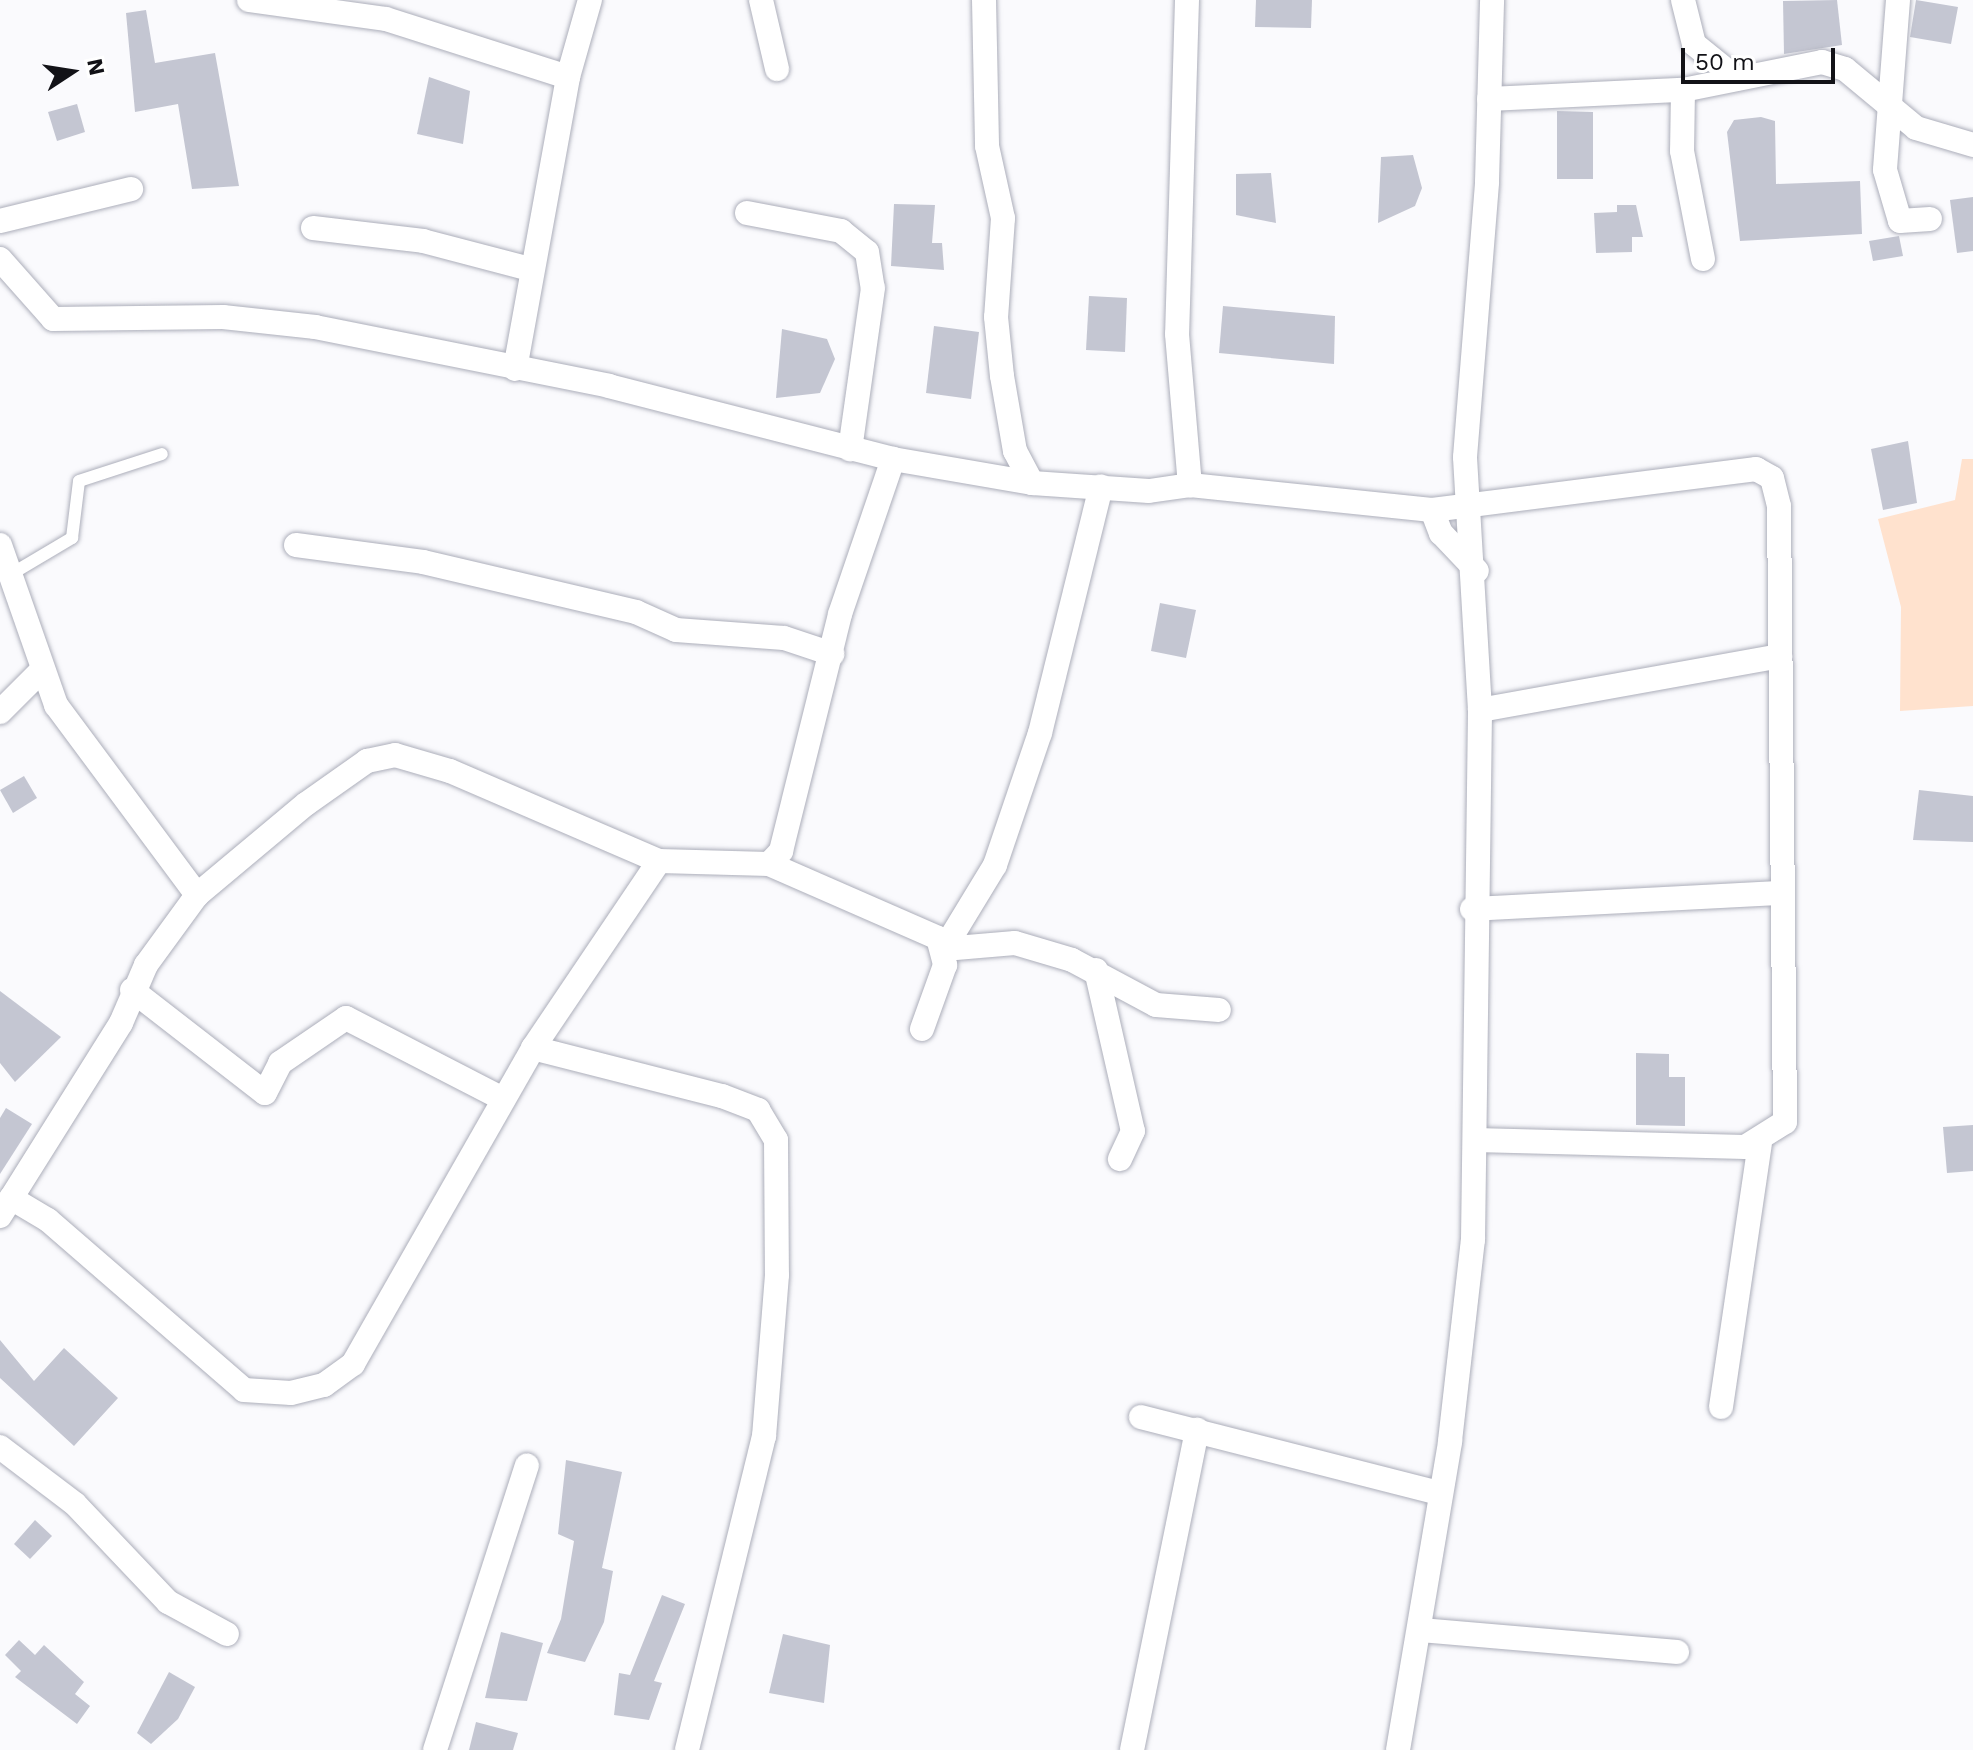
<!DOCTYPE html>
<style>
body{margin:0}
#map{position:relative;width:1973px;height:1750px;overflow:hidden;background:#fafafd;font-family:"Work Sans",sans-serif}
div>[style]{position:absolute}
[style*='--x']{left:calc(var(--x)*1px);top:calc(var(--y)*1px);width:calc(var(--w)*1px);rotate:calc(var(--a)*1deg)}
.green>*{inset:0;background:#ffe2ce}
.building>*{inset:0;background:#c4c6d2}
.roads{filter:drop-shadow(0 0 2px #acaeba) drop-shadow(0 0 2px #acaeba)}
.lane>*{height:12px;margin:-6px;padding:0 6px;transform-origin:6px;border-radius:6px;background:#fff}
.street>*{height:24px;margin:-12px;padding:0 12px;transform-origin:12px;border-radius:12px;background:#fff}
span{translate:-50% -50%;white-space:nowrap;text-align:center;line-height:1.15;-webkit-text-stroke:7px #fff;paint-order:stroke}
.north{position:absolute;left:32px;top:32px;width:80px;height:80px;-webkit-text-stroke:6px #fff;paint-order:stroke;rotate:78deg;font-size:22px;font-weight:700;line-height:32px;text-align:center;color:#121217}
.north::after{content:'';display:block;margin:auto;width:28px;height:36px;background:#121217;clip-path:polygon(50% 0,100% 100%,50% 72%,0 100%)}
.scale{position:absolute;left:1681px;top:48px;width:154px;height:36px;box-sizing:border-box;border:4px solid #121217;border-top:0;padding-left:10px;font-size:24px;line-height:28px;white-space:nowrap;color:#121217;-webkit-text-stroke:6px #fff;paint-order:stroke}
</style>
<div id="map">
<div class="green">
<i style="clip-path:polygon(1962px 459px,1973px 459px,1973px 706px,1900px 711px,1901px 607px,1878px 519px,1955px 500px)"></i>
</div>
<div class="building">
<i style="clip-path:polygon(1256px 0,1312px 0,1311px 28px,1255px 27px)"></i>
<i style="clip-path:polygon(1837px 0,1842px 45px,1784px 54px,1783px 1px)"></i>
<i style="clip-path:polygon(1916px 0,1958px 7px,1951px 44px,1910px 37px)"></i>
<i style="clip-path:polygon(146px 10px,155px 63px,215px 53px,239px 186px,192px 189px,178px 104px,135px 112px,126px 13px)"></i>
<i style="clip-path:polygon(429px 77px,470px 91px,463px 144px,417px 134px)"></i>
<i style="clip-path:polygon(77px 104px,85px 132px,57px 141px,48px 112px)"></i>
<i style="clip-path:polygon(1557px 111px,1593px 112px,1593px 179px,1557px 179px)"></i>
<i style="clip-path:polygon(1761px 117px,1775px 121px,1776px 184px,1860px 181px,1862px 234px,1740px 241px,1727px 132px,1734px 120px)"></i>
<i style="clip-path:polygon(1413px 155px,1422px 188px,1415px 206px,1378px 223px,1381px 157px)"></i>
<i style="clip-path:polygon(1271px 173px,1276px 223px,1236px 215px,1236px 174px)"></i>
<i style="clip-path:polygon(1973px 197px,1973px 251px,1957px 253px,1950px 200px)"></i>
<i style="clip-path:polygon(894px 204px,935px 205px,932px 243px,942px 243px,944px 270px,891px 266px)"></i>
<i style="clip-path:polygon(1617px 205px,1636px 205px,1643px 237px,1632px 237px,1632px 252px,1596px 253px,1594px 213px,1617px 212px)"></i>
<i style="clip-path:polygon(1899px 236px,1903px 256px,1873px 261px,1869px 241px)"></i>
<i style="clip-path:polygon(1089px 296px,1127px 298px,1125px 352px,1086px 350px)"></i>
<i style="clip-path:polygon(1223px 306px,1335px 316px,1334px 364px,1219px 353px)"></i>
<i style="clip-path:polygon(934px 326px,979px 332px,971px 399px,926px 393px)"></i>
<i style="clip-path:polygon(782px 329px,827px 339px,835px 359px,820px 393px,776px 398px)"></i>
<i style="clip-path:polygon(1908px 441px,1917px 503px,1883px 510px,1871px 449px)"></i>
<i style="clip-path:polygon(1160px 603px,1196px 610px,1186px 658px,1151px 651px)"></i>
<i style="clip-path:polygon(24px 776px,37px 798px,13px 813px,0 790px)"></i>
<i style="clip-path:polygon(1919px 790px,1973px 796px,1973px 842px,1913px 840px)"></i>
<i style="clip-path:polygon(0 991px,61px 1037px,15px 1082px,0 1063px)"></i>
<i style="clip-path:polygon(1636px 1053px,1669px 1054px,1669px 1077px,1685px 1077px,1685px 1126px,1636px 1125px)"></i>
<i style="clip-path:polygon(6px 1108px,32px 1124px,0 1174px,0 1118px)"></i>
<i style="clip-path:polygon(1973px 1125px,1973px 1171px,1947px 1173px,1943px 1127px)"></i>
<i style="clip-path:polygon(0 1340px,34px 1381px,64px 1348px,118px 1398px,74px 1446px,0 1378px)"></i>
<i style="clip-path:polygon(566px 1460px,622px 1472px,602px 1568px,613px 1571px,604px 1622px,585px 1662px,547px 1653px,561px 1619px,574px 1541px,558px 1534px)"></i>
<i style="clip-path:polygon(35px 1520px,52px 1536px,30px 1559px,14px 1544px)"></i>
<i style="clip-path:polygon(662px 1595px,685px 1604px,654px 1681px,662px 1683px,649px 1720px,614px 1715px,619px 1673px,630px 1675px)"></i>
<i style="clip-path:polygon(501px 1632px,543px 1643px,527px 1701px,485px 1698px)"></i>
<i style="clip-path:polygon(783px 1634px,830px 1645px,824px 1703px,769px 1693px)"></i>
<i style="clip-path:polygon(19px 1640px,35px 1655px,44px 1645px,84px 1682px,75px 1694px,90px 1706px,77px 1724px,15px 1677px,21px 1671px,5px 1655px)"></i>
<i style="clip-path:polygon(169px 1672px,195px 1687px,178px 1719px,151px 1744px,137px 1733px)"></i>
<i style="clip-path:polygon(476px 1722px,518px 1733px,513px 1750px,469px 1750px)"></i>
</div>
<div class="roads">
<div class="lane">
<i style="--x:13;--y:573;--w:69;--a:-30.7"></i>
<i style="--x:72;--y:538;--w:57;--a:-83"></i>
<i style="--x:79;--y:481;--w:87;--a:-18"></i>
</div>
<div class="street">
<i style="--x:249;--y:0;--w:138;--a:7.9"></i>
<i style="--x:386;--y:19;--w:191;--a:17.7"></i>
<i style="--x:761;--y:0;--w:71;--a:76.9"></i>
<i style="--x:984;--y:0;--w:146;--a:88.8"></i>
<i style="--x:987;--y:146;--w:74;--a:77.5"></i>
<i style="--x:1003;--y:218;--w:99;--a:94"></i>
<i style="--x:996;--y:317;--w:59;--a:84.2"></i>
<i style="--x:1002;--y:376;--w:76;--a:80.2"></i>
<i style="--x:1015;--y:451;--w:36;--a:62"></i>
<i style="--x:1032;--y:483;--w:117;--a:3.9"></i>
<i style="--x:1149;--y:491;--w:41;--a:-8.3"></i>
<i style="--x:1190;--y:485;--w:243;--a:5.9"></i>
<i style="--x:1432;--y:510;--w:327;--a:-7.2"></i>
<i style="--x:1756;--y:469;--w:18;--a:29"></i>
<i style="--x:1772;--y:478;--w:29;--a:76"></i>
<i style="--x:1779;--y:506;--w:616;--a:89.44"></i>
<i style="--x:1785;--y:1122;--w:47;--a:148"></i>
<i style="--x:1745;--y:1147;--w:270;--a:-178.5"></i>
<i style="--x:1187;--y:0;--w:334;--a:91.7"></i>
<i style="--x:1177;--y:334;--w:152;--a:85.1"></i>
<i style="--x:1683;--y:0;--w:45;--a:76"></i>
<i style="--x:1694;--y:44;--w:55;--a:39.1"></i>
<i style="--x:1898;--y:0;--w:170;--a:94.4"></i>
<i style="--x:1885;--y:170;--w:53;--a:73.6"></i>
<i style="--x:1900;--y:221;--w:30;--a:-4"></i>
<i style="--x:1683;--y:90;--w:61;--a:90.9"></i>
<i style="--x:1682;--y:151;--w:110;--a:79"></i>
<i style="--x:1489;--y:99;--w:194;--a:-2.7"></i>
<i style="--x:1683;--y:90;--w:142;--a:-11.4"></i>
<i style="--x:1822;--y:62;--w:24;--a:17"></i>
<i style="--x:1845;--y:69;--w:92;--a:39.7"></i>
<i style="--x:1916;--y:128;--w:59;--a:16.6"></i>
<i style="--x:747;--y:213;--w:96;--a:10.8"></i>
<i style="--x:841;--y:231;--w:33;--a:39"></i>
<i style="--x:867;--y:252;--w:36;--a:81"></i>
<i style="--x:873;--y:288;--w:163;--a:98.1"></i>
<i style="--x:0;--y:221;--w:135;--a:-13.7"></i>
<i style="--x:313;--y:228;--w:111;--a:6.7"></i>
<i style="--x:423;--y:241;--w:111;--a:14.7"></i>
<i style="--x:0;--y:259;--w:80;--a:48.5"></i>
<i style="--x:53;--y:319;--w:170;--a:-0.7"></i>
<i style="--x:223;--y:317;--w:93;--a:6.2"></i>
<i style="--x:315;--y:327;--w:300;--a:11.3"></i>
<i style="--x:609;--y:386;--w:293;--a:14.4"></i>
<i style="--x:893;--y:459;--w:141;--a:9.8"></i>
<i style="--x:515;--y:369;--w:297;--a:-79.7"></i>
<i style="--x:568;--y:77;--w:80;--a:-74.1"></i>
<i style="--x:1432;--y:510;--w:25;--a:69"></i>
<i style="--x:1441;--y:533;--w:52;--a:46.5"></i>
<i style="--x:0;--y:545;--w:170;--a:70.7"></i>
<i style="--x:56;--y:705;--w:237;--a:53.4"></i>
<i style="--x:197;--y:895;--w:87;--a:126.1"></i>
<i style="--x:146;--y:965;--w:63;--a:113.3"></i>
<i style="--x:121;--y:1023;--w:228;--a:122.1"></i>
<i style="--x:296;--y:545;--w:128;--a:7.6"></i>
<i style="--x:423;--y:562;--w:219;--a:13.2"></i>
<i style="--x:636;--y:612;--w:44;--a:24.2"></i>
<i style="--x:676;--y:630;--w:108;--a:4.2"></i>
<i style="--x:784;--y:638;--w:51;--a:18.4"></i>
<i style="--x:1480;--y:710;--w:305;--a:-10.2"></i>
<i style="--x:0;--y:712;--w:58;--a:-45"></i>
<i style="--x:769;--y:864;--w:184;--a:23.6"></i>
<i style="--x:938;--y:938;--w:28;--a:75"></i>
<i style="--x:945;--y:965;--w:68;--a:109.8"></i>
<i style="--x:197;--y:895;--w:142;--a:-39.9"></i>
<i style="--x:306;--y:804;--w:75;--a:-35.2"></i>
<i style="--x:367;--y:761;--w:29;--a:-12"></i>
<i style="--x:395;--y:755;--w:57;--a:16.2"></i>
<i style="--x:450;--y:771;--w:228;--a:23.3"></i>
<i style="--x:1472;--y:909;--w:309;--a:-3"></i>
<i style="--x:944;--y:949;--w:98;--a:-58.7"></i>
<i style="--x:995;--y:865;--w:139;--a:-71.2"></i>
<i style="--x:1040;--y:733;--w:254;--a:-76.1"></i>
<i style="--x:944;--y:949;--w:71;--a:-4.8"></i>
<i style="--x:1015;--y:943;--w:59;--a:16.6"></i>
<i style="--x:1072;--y:960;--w:95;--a:28.2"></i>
<i style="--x:1156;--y:1005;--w:63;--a:4.5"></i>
<i style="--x:1096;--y:970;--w:165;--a:77.1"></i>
<i style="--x:1133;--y:1131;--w:31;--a:115"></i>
<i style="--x:132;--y:990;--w:168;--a:37.8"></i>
<i style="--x:265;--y:1093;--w:34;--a:-63"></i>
<i style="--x:280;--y:1063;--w:80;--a:-34.3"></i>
<i style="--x:346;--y:1018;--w:177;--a:27.3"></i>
<i style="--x:533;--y:1048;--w:195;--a:14.3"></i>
<i style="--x:722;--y:1096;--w:39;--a:21"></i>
<i style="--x:758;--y:1110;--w:35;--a:59"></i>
<i style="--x:776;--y:1140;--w:135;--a:89.6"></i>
<i style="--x:777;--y:1275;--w:162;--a:94.6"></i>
<i style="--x:764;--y:1436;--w:323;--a:103.8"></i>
<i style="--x:11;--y:1198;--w:43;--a:30.7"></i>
<i style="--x:48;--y:1220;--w:259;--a:40.9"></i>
<i style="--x:244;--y:1390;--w:47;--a:3.7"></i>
<i style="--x:291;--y:1393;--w:34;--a:-14"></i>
<i style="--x:324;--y:1385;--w:36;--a:-36"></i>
<i style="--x:353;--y:1364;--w:364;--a:-60.3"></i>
<i style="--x:533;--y:1048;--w:225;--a:-56"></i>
<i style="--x:659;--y:861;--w:110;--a:1.6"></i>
<i style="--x:769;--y:864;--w:18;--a:-47"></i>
<i style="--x:781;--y:851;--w:244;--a:-76"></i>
<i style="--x:840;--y:614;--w:164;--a:-71.1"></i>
<i style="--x:1721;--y:1407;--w:266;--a:-81.6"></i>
<i style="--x:1141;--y:1417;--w:309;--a:14.3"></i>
<i style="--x:0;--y:1447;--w:94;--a:37.2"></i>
<i style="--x:75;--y:1504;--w:135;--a:46.5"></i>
<i style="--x:168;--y:1602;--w:67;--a:28.5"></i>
<i style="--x:1421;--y:1630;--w:257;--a:4.9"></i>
<i style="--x:435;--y:1750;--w:299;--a:-72.1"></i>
<i style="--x:1132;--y:1750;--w:327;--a:-78.5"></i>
<i style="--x:1398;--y:1750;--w:313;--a:-80.4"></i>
<i style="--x:1450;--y:1441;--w:202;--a:-83.5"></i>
<i style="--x:1473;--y:1240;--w:530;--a:-89.24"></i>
<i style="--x:1480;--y:710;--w:253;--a:-93.4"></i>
<i style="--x:1465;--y:457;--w:276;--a:-85.4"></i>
<i style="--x:1487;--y:182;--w:182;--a:-88.4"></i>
</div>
</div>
<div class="north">N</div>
<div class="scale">50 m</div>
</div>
